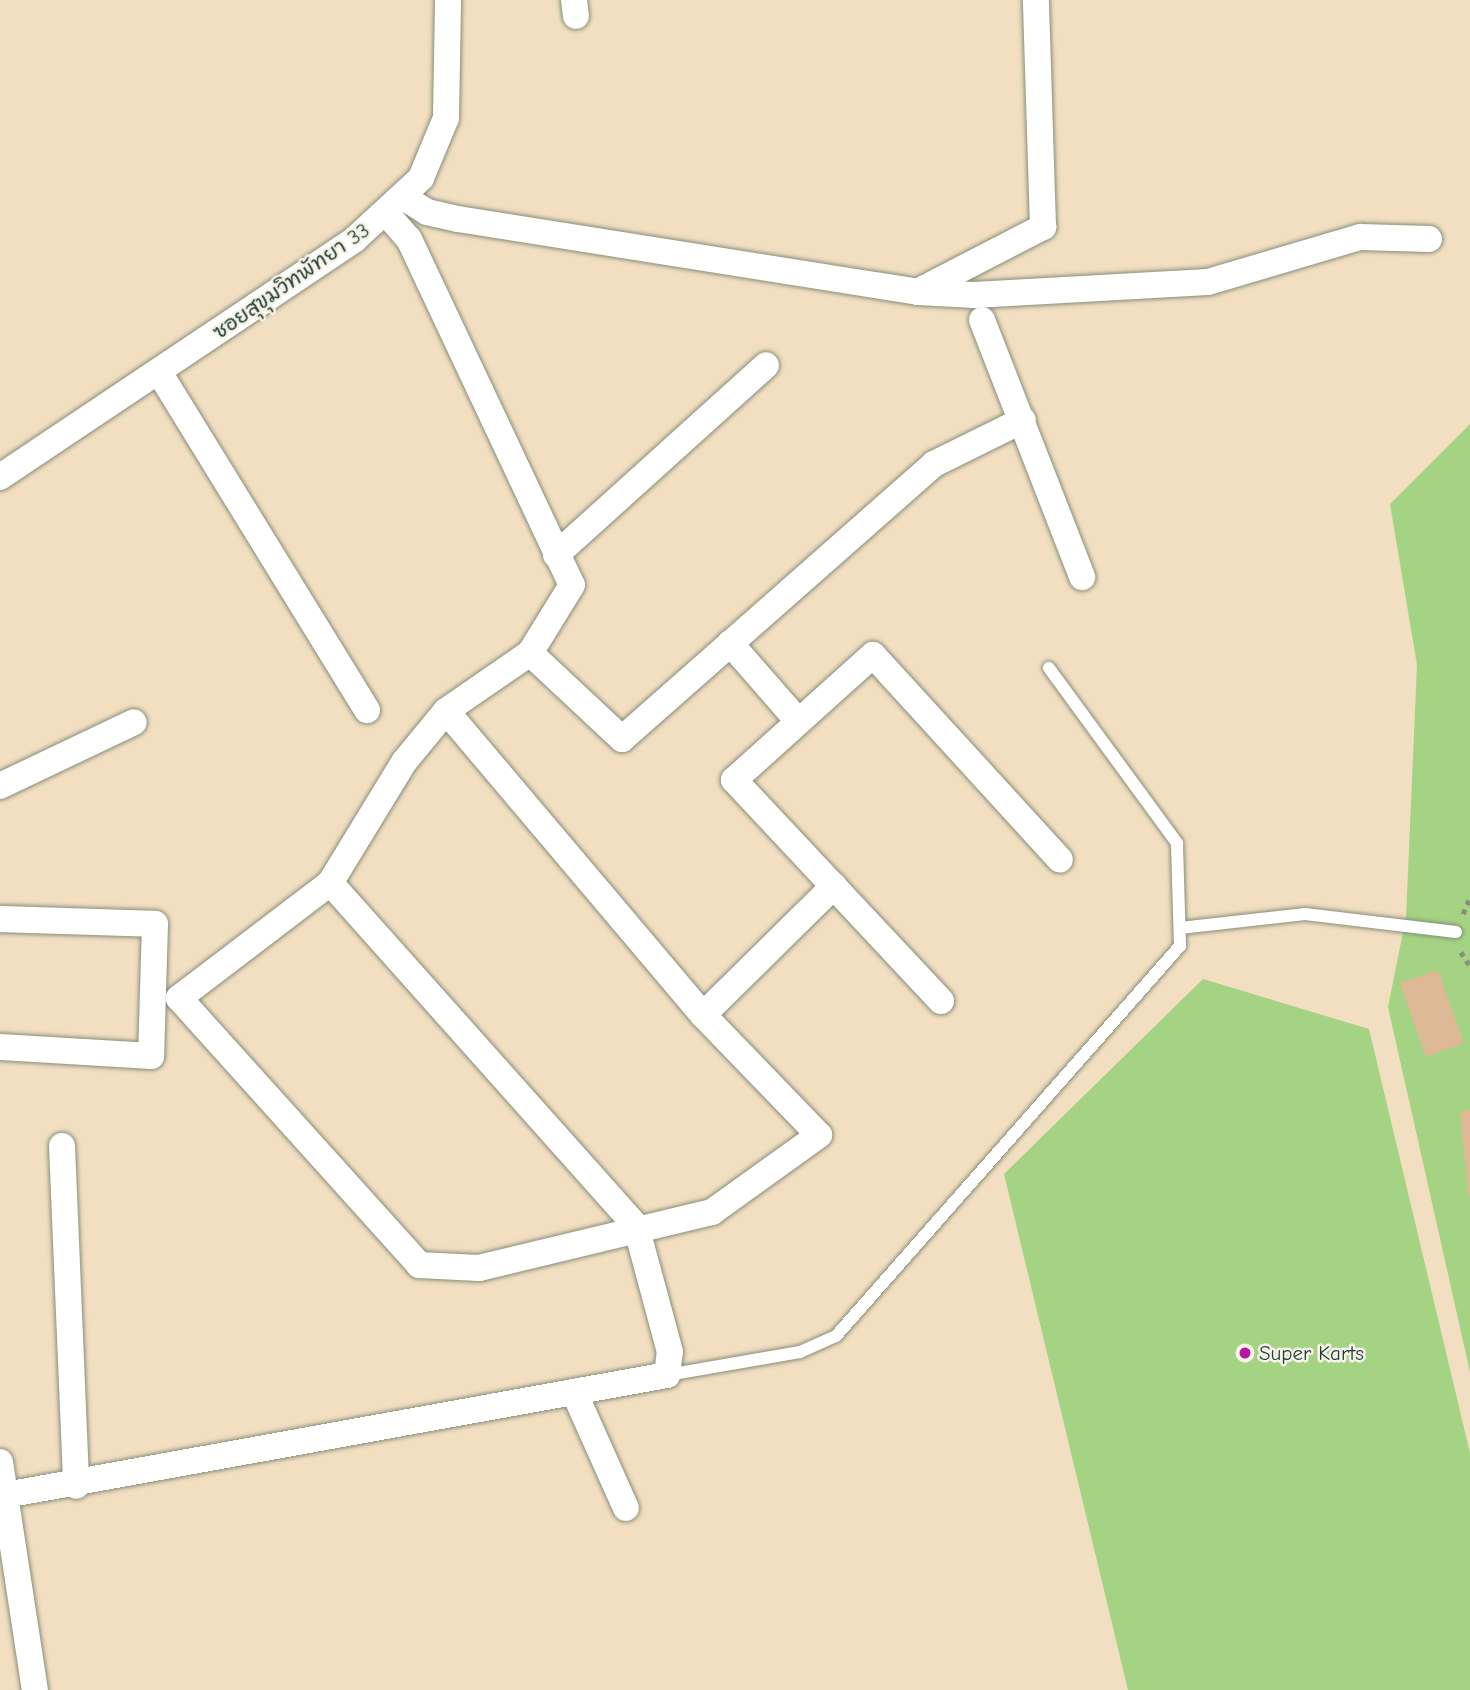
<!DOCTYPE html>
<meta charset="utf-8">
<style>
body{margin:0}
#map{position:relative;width:1470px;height:1690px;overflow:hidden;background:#f2dfc1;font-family:"Comic Neue","Playpen Sans Thai",sans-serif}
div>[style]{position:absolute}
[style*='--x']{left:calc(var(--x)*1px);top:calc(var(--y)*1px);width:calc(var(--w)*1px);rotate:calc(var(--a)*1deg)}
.green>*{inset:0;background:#a4d483}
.building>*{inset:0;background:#ddb996}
.path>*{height:4.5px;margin-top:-2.25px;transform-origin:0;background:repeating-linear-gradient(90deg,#888e7a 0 5px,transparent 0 10px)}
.roads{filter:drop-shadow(0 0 2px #888e7a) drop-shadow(0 0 2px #888e7a)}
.lane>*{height:12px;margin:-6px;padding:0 6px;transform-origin:6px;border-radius:6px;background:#fff}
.street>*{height:26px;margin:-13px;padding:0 13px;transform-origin:13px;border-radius:13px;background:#fff}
.dots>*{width:19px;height:19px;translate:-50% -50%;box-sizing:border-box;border:4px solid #f7f3e8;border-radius:50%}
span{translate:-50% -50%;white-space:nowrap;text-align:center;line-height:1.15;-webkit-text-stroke:5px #f7f3e8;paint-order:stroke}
.street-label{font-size:21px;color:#1f3d34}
.poi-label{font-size:21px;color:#1f3d34}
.left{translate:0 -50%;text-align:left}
</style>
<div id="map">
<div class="green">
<i style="clip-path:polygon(1470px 424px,1470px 1372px,1388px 1007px,1406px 917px,1417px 665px,1390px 504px)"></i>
<i style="clip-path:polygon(1203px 979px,1369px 1029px,1470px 1453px,1470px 1690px,1128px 1690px,1004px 1174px)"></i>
</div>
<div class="building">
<i style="clip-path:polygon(1438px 970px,1464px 1043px,1426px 1057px,1400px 983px)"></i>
<i style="clip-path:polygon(1470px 1110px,1470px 1196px,1468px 1196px,1460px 1111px)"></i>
</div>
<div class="path">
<i style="--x:1463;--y:914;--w:18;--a:-68"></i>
<i style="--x:1461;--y:952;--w:17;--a:57"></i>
</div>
<div class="roads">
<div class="lane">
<i style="--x:1180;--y:928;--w:126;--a:-6.4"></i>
<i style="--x:1305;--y:914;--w:152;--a:6.8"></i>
<i style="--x:667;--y:1375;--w:135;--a:-9.8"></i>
<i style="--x:800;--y:1352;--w:39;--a:-24"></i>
<i style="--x:836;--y:1336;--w:520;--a:-48.59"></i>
<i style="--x:1180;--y:946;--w:103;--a:-91.7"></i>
<i style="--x:1177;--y:843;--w:217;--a:-126.2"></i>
</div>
<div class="street">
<i style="--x:574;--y:0;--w:16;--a:83"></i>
<i style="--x:403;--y:197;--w:28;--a:32"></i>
<i style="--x:427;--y:212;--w:32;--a:13"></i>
<i style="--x:458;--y:219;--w:466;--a:9"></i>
<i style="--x:918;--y:292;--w:56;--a:3.1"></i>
<i style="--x:974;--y:295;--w:234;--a:-3.2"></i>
<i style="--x:1208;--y:282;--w:159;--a:-16.5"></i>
<i style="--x:1360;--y:237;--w:69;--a:1.7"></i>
<i style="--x:387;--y:214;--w:33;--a:49"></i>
<i style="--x:409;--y:239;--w:382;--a:64.8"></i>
<i style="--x:572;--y:585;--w:80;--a:121.7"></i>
<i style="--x:530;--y:653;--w:102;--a:145.4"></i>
<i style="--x:446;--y:711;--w:66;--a:129.5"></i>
<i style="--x:404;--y:762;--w:142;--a:121.4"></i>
<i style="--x:330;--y:883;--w:190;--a:142.7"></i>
<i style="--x:179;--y:998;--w:359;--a:48"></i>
<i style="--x:419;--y:1265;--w:60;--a:2.9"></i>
<i style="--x:479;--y:1268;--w:240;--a:-13.5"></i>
<i style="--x:712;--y:1212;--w:132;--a:-35.7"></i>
<i style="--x:819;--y:1135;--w:167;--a:-134"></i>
<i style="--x:703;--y:1015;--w:398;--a:-130.2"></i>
<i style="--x:919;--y:291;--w:140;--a:-27.3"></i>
<i style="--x:1043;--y:227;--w:227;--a:-91.8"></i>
<i style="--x:982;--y:320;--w:276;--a:68.7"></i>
<i style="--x:159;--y:372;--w:397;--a:58.4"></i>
<i style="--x:0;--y:477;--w:427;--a:-33.8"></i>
<i style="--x:355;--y:239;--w:90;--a:-42.7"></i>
<i style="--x:421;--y:178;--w:65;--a:-67.4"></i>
<i style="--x:446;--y:118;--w:118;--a:-89"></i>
<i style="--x:556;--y:555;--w:283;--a:-42.1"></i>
<i style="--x:730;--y:643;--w:103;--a:48.9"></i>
<i style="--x:530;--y:653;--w:126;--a:43.1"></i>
<i style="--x:622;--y:739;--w:416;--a:-41.4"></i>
<i style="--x:934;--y:464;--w:99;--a:-26.3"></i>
<i style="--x:0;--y:786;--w:148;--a:-25.5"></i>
<i style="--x:0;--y:919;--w:155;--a:1.8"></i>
<i style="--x:155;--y:924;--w:132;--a:91.7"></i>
<i style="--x:151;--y:1056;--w:151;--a:-176.6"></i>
<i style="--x:941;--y:1001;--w:303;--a:-133.1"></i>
<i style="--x:734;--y:780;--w:187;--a:-42"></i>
<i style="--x:873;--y:655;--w:277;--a:47.6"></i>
<i style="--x:703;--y:1015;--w:184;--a:-44.6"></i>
<i style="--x:62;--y:1146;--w:340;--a:87.6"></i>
<i style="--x:574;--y:1392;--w:127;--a:65.9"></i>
<i style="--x:0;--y:1462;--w:231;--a:81.3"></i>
<i style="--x:0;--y:1496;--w:678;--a:-10.28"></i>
<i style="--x:667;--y:1375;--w:23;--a:-83"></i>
<i style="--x:670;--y:1352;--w:131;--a:-105.1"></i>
<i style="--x:636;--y:1226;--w:460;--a:-131.7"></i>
</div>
</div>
<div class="dots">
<i style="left:1245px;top:1353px;background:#b5179e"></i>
</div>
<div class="street-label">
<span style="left:291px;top:281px;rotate:-35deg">ซอยสุขุมวิทพัทยา 33</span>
</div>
<div class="poi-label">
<span class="left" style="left:1259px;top:1353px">Super Karts</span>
</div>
</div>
